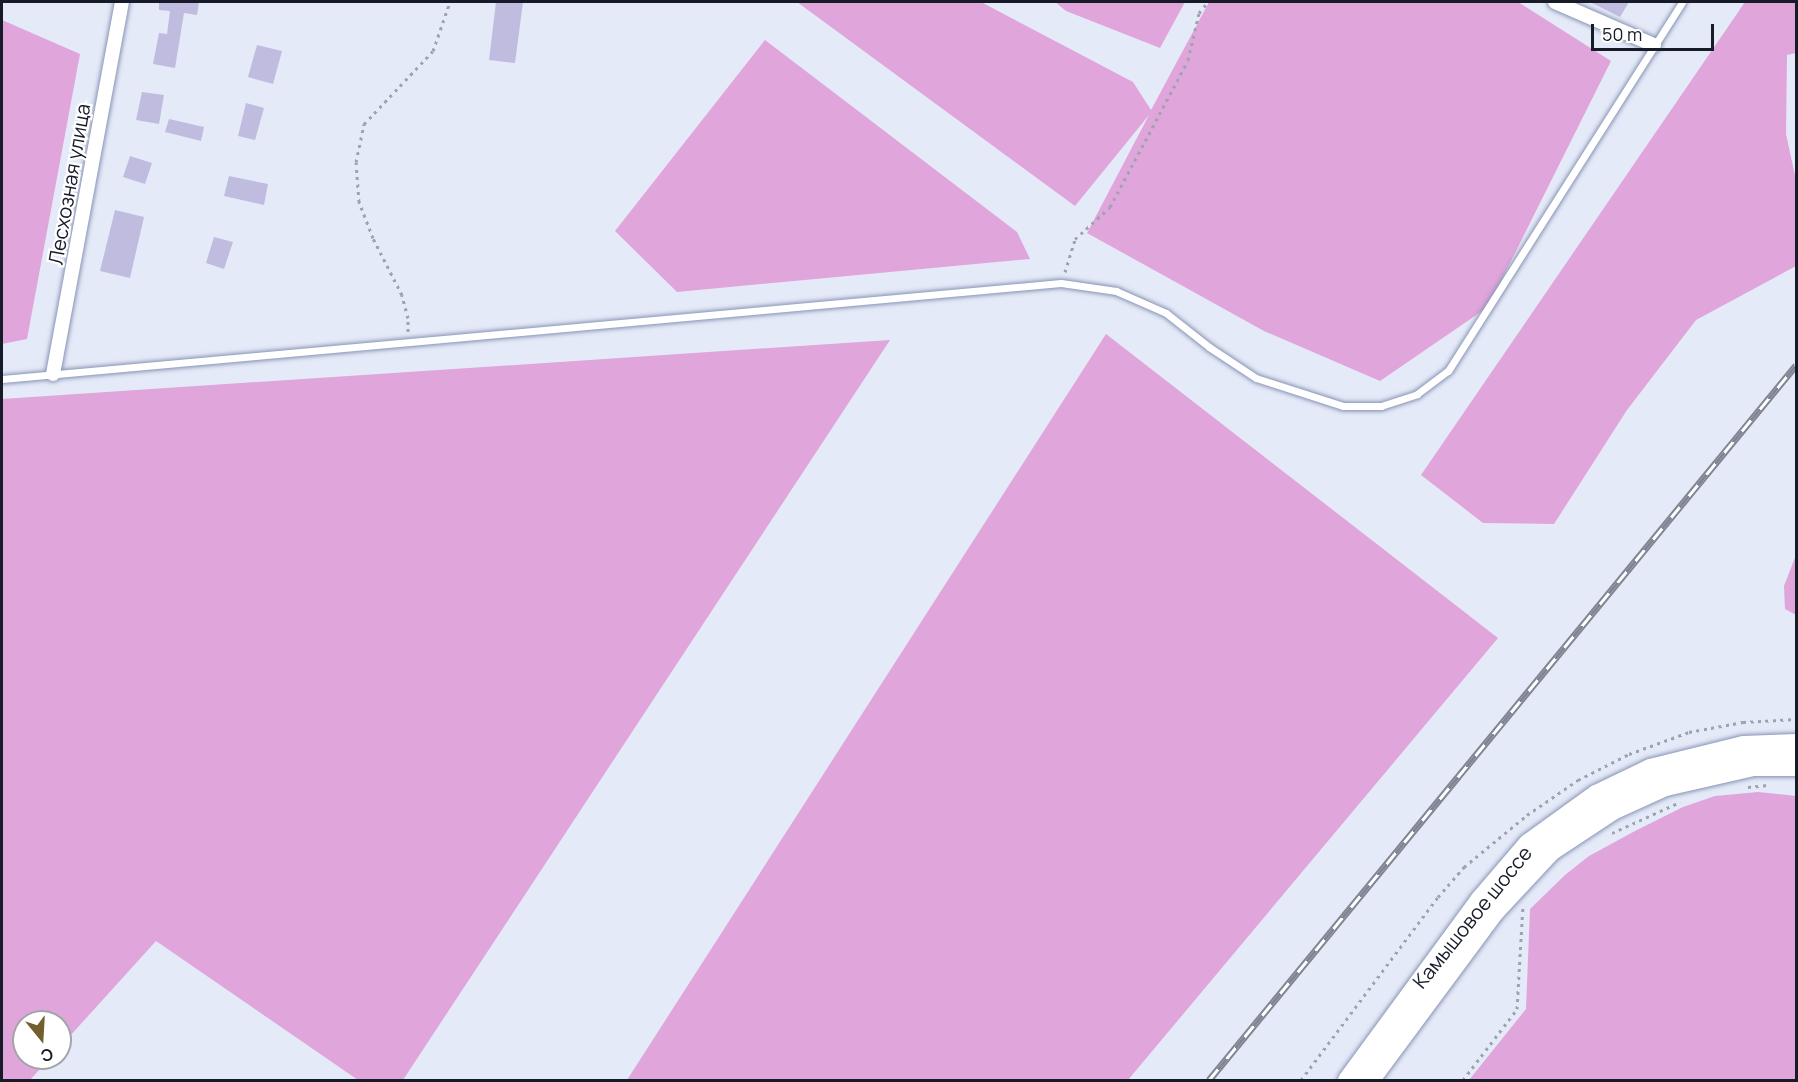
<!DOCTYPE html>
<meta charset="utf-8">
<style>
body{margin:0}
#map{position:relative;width:1798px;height:1082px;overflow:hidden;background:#e5eaf8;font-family:Manrope,sans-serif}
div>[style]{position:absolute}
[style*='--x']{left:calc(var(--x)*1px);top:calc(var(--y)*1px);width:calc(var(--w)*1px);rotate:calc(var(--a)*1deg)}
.forest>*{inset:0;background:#e0a5da}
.building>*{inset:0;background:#bfbce0}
.path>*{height:3px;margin-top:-1.5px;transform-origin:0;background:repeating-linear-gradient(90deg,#9ea3b0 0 3px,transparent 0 7.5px)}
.roads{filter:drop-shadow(0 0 2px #8894b5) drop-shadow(0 0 2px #8894b5)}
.service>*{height:7px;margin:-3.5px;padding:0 3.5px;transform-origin:3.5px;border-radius:3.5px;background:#fff}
.minor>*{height:14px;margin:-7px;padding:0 7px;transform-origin:7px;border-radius:7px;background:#fff}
.primary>*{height:21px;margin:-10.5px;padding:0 10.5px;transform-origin:10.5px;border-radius:10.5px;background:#fff}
.rail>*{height:7px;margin-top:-3.5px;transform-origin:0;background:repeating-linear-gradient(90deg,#fff 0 14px,#818593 0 28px);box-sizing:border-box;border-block:2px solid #818593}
span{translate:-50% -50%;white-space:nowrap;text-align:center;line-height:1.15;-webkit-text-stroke:4.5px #fff;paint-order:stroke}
.street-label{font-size:20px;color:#171b28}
.frame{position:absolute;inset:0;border:3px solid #171b28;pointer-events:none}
.north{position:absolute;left:12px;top:1010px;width:60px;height:60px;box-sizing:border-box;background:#fff;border:2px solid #a2a4a9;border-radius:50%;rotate:162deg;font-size:16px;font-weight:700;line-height:24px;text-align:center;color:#171b28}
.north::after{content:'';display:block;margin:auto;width:21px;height:27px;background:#715f2e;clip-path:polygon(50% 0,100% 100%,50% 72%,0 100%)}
.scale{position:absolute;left:1591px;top:24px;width:123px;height:27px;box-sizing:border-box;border:3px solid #171b28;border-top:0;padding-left:8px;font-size:18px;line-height:21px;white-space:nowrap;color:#171b28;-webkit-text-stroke:4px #fff;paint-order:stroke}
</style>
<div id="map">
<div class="forest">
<i style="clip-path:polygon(797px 2px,981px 2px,1133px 82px,1151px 110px,1209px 2px,1518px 2px,1611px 61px,1488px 307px,1380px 381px,1264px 331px,1087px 233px,1149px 115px,1075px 206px)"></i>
<i style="clip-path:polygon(1055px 2px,1185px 2px,1160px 48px,1066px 11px)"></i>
<i style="clip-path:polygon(1745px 2px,1796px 2px,1796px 53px,1787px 55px,1786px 134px,1796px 180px,1796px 266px,1696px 320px,1627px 410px,1554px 524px,1483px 523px,1421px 475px)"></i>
<i style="clip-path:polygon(2px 20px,80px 54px,27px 339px,2px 344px)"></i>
<i style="clip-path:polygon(765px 40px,1017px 232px,1030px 259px,677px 292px,615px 231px)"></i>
<i style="clip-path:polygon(1106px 334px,1498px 638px,1128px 1080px,627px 1080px)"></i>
<i style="clip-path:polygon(890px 340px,403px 1080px,358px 1080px,156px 941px,60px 1047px,60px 1022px,24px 1022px,24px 1058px,50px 1058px,30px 1080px,2px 1080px,2px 399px)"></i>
<i style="clip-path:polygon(1796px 555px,1796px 615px,1785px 609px,1784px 586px)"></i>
<i style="clip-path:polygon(1758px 792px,1796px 796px,1796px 1080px,1469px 1080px,1526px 1009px,1530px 909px,1565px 875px,1589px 856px,1635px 831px,1683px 807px,1715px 796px)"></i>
</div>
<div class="building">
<i style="clip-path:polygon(159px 2px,199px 2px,197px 15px,184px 13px,175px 68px,153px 64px,159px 33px,167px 34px,170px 11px,159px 10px)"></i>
<i style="clip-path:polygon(496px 2px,523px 2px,515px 63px,489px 60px)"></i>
<i style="clip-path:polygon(1590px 2px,1629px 2px,1620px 17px)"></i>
<i style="clip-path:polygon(257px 45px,282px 51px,273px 84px,248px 77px)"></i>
<i style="clip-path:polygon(142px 92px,164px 95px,159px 124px,136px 120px)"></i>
<i style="clip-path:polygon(246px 103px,264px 108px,255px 140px,238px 136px)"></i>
<i style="clip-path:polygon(169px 119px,204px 127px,201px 141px,165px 132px)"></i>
<i style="clip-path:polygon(130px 156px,152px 163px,145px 184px,123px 177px)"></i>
<i style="clip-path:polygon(229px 176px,268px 184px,264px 205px,224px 196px)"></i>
<i style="clip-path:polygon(115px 210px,144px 217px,130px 278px,100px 271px)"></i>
<i style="clip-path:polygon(214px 237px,233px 242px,224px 269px,206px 263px)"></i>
</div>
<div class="path">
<i style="--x:1065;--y:272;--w:34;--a:-73"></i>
<i style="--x:1075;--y:239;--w:47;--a:-42.4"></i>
<i style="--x:1110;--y:207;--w:166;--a:-62"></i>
<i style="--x:1188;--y:60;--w:48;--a:-76.8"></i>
<i style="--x:1199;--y:13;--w:14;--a:-51"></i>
<i style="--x:408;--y:332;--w:14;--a:-90"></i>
<i style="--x:408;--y:318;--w:24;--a:-105"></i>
<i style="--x:402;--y:295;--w:64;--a:-117"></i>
<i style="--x:373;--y:238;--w:39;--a:-111"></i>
<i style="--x:359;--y:202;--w:40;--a:-94.3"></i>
<i style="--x:356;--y:162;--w:39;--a:-78"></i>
<i style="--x:364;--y:124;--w:100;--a:-46.6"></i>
<i style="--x:433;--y:51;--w:52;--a:-70.9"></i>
<i style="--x:1748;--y:787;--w:20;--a:-6"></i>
<i style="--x:1612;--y:833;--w:75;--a:-24.5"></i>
<i style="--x:1301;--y:1080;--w:229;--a:-53.2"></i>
<i style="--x:1438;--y:897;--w:40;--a:-49"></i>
<i style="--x:1464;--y:867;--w:82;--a:-39.5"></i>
<i style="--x:1527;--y:815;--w:62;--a:-34.5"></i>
<i style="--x:1578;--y:780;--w:57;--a:-27"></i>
<i style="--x:1629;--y:754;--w:64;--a:-20.1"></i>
<i style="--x:1689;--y:732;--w:55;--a:-10.5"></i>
<i style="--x:1743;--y:722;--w:53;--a:-3.2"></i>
<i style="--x:1463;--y:1080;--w:89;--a:-52.7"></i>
<i style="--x:1517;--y:1009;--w:103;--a:-86.7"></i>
</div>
<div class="roads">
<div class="service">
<i style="--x:2;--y:379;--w:1063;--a:-5.18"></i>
<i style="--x:1061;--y:283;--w:56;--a:8.3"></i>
<i style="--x:1116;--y:291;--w:55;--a:23.7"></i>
<i style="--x:1166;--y:313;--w:55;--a:38.3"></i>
<i style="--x:1209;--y:347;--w:56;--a:33.4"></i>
<i style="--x:1256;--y:378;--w:91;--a:17.8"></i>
<i style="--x:1343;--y:406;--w:38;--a:0"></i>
<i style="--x:1381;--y:406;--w:38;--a:-18"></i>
<i style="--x:1417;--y:394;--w:39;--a:-37"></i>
<i style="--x:1448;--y:371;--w:437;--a:-57.6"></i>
</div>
<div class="minor">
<i style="--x:1555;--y:2;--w:108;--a:23.5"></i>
<i style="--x:53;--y:374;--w:378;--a:-79.5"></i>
</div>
<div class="primary">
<i style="--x:1348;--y:1080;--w:223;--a:-53.7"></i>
<i style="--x:1480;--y:900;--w:74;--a:-49.4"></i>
<i style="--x:1528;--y:844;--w:84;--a:-35.8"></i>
<i style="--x:1596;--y:795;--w:60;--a:-25.7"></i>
<i style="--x:1650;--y:769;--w:96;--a:-13.9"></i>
<i style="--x:1743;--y:746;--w:53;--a:-2.2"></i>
<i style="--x:1368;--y:1080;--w:212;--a:-53.5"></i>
<i style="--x:1494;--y:910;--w:82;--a:-47"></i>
<i style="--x:1550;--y:850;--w:74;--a:-33.5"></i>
<i style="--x:1612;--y:809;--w:58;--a:-24.4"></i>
<i style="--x:1665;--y:785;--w:90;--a:-12.8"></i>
<i style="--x:1753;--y:765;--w:43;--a:0"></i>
</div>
</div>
<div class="rail">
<i style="--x:1209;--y:1080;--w:925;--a:-50.61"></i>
</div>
<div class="street-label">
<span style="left:69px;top:184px;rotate:-80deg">Лесхозная улица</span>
<span style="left:1472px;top:917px;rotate:-51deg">Камышовое шоссе</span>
</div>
<div class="frame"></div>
<div class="north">С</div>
<div class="scale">50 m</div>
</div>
